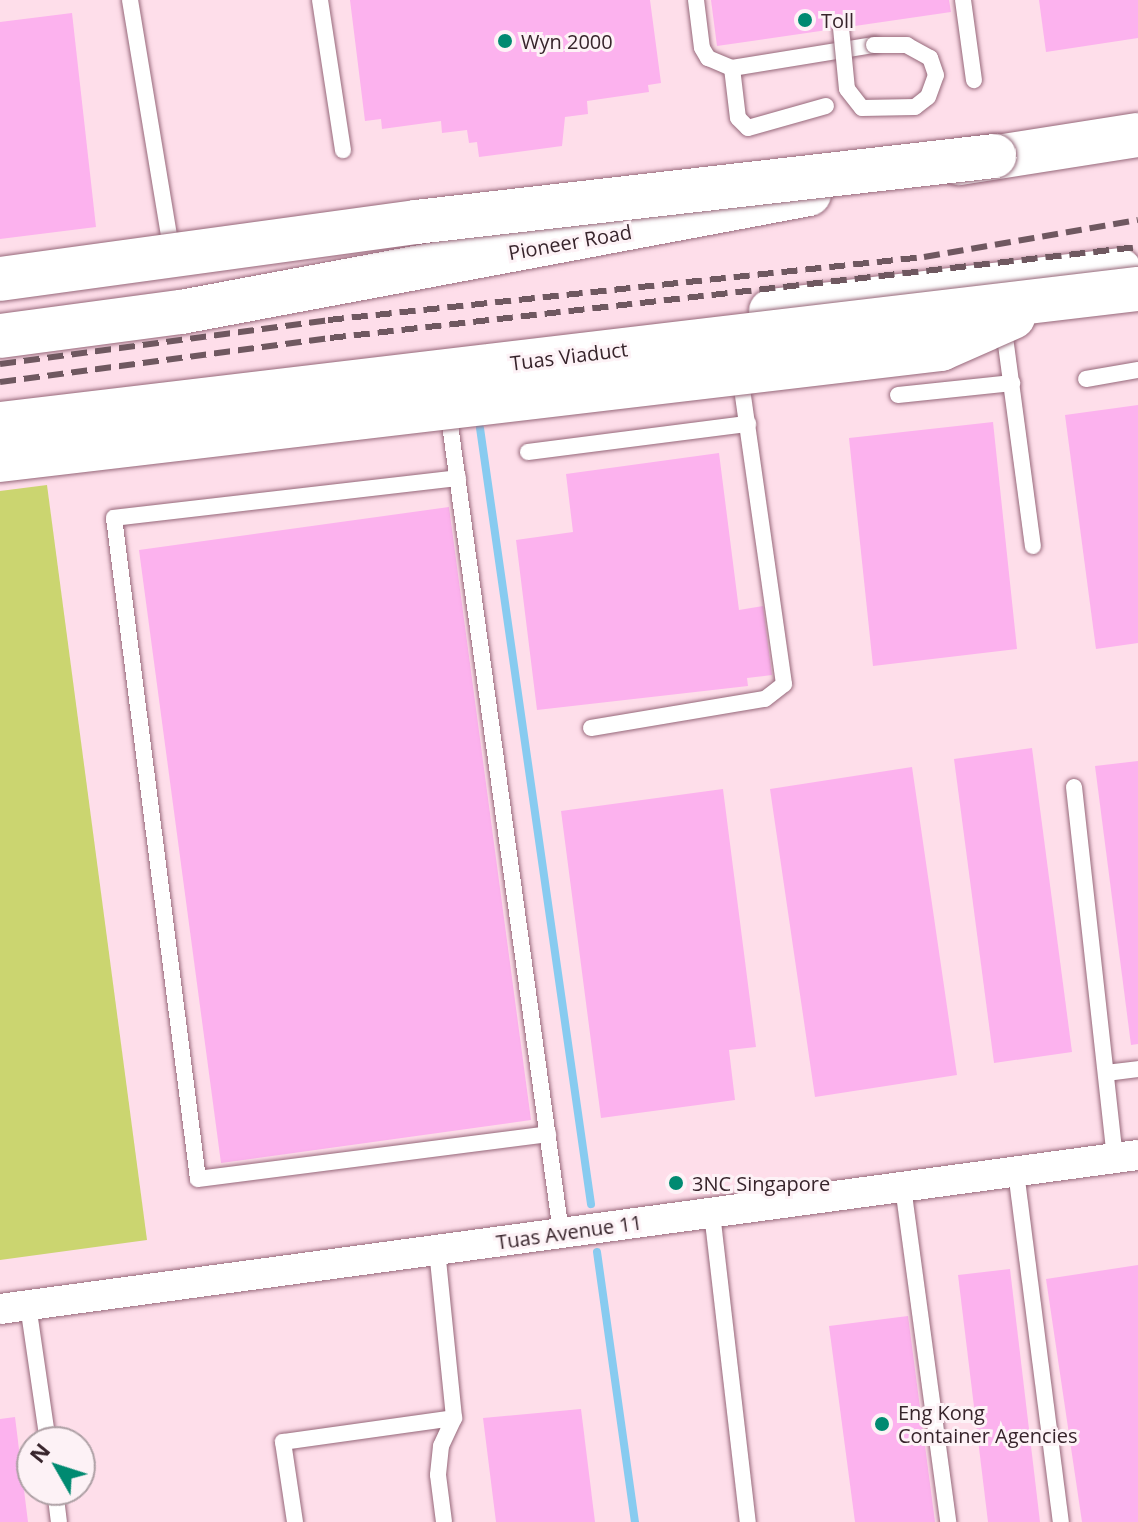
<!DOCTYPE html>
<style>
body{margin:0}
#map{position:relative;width:1138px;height:1522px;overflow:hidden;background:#fedeea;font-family:"Open Sans",sans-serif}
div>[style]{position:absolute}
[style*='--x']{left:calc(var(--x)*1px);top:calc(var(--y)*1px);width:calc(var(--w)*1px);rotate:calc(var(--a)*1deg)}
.green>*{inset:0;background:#cbd570}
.stream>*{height:8px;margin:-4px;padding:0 4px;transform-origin:4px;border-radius:4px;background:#88cbf0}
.building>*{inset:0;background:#fcb2ee}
.roads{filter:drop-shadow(0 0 2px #96687a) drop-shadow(0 0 2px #96687a)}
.service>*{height:16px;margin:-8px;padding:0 8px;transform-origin:8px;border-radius:8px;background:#fff}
.minor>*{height:30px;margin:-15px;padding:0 15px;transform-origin:15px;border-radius:15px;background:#fff}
.primary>*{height:44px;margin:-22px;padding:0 22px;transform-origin:22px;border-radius:22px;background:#fff}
.rail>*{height:6px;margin-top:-3px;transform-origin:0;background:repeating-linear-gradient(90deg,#6f5860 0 16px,transparent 0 24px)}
.bridges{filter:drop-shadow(0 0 2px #96687a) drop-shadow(0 0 2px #96687a)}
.service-bridge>*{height:16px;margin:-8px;padding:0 8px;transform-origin:8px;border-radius:8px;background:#fff}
.primary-bridge>*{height:44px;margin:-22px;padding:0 22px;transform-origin:22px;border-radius:22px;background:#fff}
.dots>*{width:22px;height:22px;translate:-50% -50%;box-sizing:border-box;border:4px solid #fdf2f6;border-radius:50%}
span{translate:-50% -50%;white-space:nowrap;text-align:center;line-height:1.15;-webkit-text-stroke:6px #fdf2f6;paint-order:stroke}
.poi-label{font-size:20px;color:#37242b}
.left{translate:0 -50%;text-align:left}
.street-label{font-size:20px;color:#37242b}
.north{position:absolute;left:16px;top:1426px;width:80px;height:80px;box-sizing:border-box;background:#fdf2f6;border:2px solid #aea0a5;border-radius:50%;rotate:309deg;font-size:22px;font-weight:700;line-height:32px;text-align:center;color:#37242b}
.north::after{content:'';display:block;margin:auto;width:28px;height:36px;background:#008a71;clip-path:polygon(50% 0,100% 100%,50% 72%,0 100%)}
</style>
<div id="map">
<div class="green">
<i style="clip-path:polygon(47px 485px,147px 1240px,0 1260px,0 491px)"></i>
</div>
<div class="stream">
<i style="--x:480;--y:428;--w:784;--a:81.86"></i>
<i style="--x:597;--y:1252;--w:273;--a:82"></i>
</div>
<div class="building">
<i style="clip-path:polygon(350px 0,650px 0,661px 83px,648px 85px,649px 92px,587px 101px,588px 114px,565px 117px,562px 146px,479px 157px,477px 142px,469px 143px,467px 130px,442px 133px,441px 121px,382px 129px,381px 119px,365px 121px)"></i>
<i style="clip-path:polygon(711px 0,949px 0,951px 12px,717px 46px)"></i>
<i style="clip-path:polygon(1039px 0,1138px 0,1138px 38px,1046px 52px)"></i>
<i style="clip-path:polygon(72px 13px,96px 227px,0 239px,0 22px)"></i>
<i style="clip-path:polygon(1138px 405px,1138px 643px,1096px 649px,1065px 415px)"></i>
<i style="clip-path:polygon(993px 422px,1017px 649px,873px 666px,849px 438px)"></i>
<i style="clip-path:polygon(719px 453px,739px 610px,763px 606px,772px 675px,747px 678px,748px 686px,537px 710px,516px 540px,573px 532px,566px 474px)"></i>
<i style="clip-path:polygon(449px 507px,531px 1120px,221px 1163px,139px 550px)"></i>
<i style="clip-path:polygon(1032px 748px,1072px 1052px,994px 1063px,954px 759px)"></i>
<i style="clip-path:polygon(1138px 761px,1138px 1044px,1131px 1045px,1095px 766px)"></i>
<i style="clip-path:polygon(912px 767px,957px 1075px,815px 1097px,770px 789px)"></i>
<i style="clip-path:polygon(723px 789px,756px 1047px,729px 1050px,735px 1100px,601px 1118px,561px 811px)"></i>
<i style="clip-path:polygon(1138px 1265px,1138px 1522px,1082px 1522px,1046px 1279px)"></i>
<i style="clip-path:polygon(1010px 1269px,1040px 1522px,988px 1522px,958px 1275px)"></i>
<i style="clip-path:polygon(908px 1316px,935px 1522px,855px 1522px,829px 1326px)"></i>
<i style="clip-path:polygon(581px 1409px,595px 1522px,496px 1522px,483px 1418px)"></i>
<i style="clip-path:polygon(15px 1417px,28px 1522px,0 1522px,0 1419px)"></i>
</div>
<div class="roads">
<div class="service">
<i style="--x:130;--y:0;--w:258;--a:80.6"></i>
<i style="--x:320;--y:0;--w:152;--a:81.3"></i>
<i style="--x:696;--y:0;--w:48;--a:82.9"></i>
<i style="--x:702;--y:48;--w:12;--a:59"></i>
<i style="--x:708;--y:58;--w:26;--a:23"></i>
<i style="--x:732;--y:68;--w:144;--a:-9.2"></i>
<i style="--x:963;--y:0;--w:81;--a:82.2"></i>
<i style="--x:732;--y:68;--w:50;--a:83.2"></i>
<i style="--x:738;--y:118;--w:14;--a:45"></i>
<i style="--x:748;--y:128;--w:81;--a:-15.8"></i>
<i style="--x:1003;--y:322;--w:226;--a:82.4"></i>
<i style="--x:1086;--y:379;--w:53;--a:-9.8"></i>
<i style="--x:898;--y:395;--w:115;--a:-6"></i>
<i style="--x:448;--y:410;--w:831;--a:82.18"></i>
<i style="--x:528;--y:452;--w:222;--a:-7.3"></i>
<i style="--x:458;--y:478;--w:346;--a:173.4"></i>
<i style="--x:114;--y:518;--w:666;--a:82.76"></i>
<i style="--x:198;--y:1179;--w:353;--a:-7.3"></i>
<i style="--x:591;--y:728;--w:176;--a:-9.5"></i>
<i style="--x:765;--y:699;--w:24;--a:-38"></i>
<i style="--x:784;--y:684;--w:312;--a:-98.1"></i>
<i style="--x:1074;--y:787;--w:373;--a:83.7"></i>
<i style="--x:1106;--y:1073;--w:32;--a:-7"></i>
<i style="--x:1016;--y:1172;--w:353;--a:82.7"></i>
<i style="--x:903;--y:1187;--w:338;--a:82.3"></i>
<i style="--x:712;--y:1213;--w:311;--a:83.4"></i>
<i style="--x:437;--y:1250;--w:169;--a:84.2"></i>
<i style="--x:454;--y:1418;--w:31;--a:115"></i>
<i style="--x:441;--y:1446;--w:29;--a:96"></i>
<i style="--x:438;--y:1475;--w:47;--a:82.7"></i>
<i style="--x:28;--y:1305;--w:138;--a:81.7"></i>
<i style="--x:55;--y:1490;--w:32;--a:83"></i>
<i style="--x:295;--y:1522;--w:81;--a:-98.5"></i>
<i style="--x:283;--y:1442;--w:173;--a:-8"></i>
</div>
<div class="minor">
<i style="--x:0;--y:1309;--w:1148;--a:-7.71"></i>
</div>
<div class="primary">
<i style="--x:959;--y:163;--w:181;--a:-8.9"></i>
<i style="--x:771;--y:311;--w:351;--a:-6.7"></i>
<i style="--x:0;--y:336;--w:183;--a:-7.6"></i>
<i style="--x:181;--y:312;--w:639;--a:-10.64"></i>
</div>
</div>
<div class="rail">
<i style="--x:0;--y:364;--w:331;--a:-7.6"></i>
<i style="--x:328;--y:320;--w:599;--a:-6.03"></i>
<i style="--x:924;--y:257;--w:217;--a:-9.8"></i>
<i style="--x:0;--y:382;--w:333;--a:-7.6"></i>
<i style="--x:330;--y:338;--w:813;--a:-6.43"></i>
</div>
<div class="bridges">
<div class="service-bridge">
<i style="--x:841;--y:28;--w:61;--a:84.4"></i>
<i style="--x:847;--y:89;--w:24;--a:52"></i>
<i style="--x:862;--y:108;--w:53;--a:-1.1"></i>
<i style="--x:915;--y:107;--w:16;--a:-38"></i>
<i style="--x:928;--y:97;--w:23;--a:-70"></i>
<i style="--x:936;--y:75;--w:18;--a:-109"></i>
<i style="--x:930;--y:58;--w:26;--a:-151"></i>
<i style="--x:907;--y:45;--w:33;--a:180"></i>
</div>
<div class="primary-bridge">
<i style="--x:0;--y:279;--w:420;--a:-7.8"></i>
<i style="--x:416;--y:222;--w:582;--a:-6.51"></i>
<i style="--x:0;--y:424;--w:1146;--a:-6.77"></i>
<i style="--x:0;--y:460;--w:948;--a:-6.73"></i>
<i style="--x:941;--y:349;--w:79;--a:-24"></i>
</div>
</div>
<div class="dots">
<i style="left:805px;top:20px;background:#008a71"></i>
<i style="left:505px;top:41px;background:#008a71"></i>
<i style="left:676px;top:1183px;background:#008a71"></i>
<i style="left:882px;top:1424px;background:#008a71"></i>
</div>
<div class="poi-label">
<span class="left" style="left:821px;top:20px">Toll</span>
<span class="left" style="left:521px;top:41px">Wyn 2000</span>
<span class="left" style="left:692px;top:1183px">3NC Singapore</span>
<span class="left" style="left:898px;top:1424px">Eng Kong<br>Container Agencies</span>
</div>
<div class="street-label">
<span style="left:570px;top:242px;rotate:-10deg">Pioneer Road</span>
<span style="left:569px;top:356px;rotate:-7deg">Tuas Viaduct</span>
<span style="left:569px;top:1232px;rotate:-8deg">Tuas Avenue 11</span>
</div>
<div class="north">N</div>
</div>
